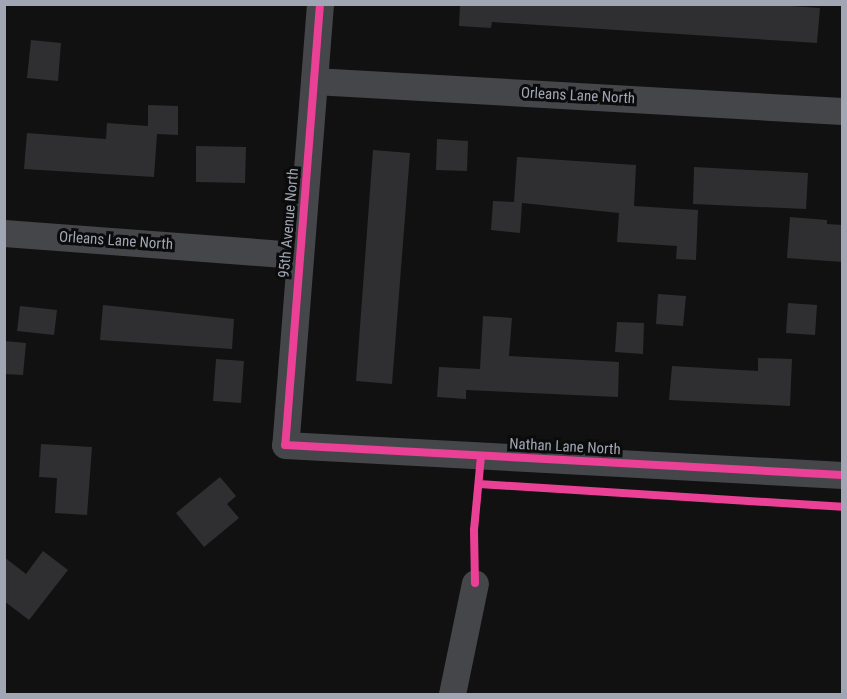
<!DOCTYPE html>
<style>
body{margin:0}
#map{position:relative;width:847px;height:699px;overflow:hidden;background:#111;font-family:"Roboto Condensed",sans-serif}
div>[style]{position:absolute}
[style*='--x']{left:calc(var(--x)*1px);top:calc(var(--y)*1px);width:calc(var(--w)*1px);rotate:calc(var(--a)*1deg)}
.building>*{inset:0;background:#2f2f31}
.minor>*{height:27px;margin:-13.5px;padding:0 13.5px;transform-origin:13.5px;border-radius:13.5px;background:#45464a}
.cycleway>*{height:8px;margin:-4px;padding:0 4px;transform-origin:4px;border-radius:4px;background:#ea4096}
span{translate:-50% -50%;white-space:nowrap;text-align:center;line-height:1.15;-webkit-text-stroke:6px #0b0b0c;paint-order:stroke}
.street-label{font-size:15px;color:#a0a6b4}
.frame{position:absolute;inset:0;border:6px solid #a0a6b4;pointer-events:none}
</style>
<div id="map">
<div class="building">
<i style="clip-path:polygon(460px 4px,762px 4px,820px 8px,817px 43px,492px 22px,491px 28px,459px 26px)"></i>
<i style="clip-path:polygon(31px 40px,61px 43px,58px 81px,27px 78px)"></i>
<i style="clip-path:polygon(148px 105px,178px 106px,178px 135px,157px 134px,154px 177px,24px 169px,27px 133px,106px 139px,107px 123px,148px 126px)"></i>
<i style="clip-path:polygon(437px 139px,468px 141px,467px 171px,436px 170px)"></i>
<i style="clip-path:polygon(196px 146px,246px 147px,245px 183px,196px 182px)"></i>
<i style="clip-path:polygon(373px 150px,410px 153px,392px 384px,356px 381px)"></i>
<i style="clip-path:polygon(517px 157px,636px 165px,634px 206px,698px 210px,696px 260px,676px 259px,677px 246px,617px 242px,619px 213px,522px 203px,520px 233px,491px 230px,493px 201px,514px 202px)"></i>
<i style="clip-path:polygon(694px 167px,808px 173px,806px 209px,693px 204px)"></i>
<i style="clip-path:polygon(790px 217px,827px 220px,827px 224px,843px 225px,843px 262px,787px 258px)"></i>
<i style="clip-path:polygon(658px 294px,686px 296px,683px 326px,656px 324px)"></i>
<i style="clip-path:polygon(788px 303px,817px 305px,815px 335px,786px 333px)"></i>
<i style="clip-path:polygon(103px 305px,234px 319px,232px 349px,100px 340px)"></i>
<i style="clip-path:polygon(20px 306px,57px 310px,54px 335px,17px 331px)"></i>
<i style="clip-path:polygon(483px 316px,512px 318px,509px 356px,619px 362px,618px 397px,466px 390px,466px 399px,437px 397px,439px 367px,480px 369px)"></i>
<i style="clip-path:polygon(617px 322px,644px 323px,643px 354px,615px 352px)"></i>
<i style="clip-path:polygon(4px 341px,26px 343px,23px 375px,4px 374px)"></i>
<i style="clip-path:polygon(758px 358px,792px 359px,790px 406px,669px 400px,672px 366px,758px 371px)"></i>
<i style="clip-path:polygon(216px 359px,244px 361px,241px 403px,213px 401px)"></i>
<i style="clip-path:polygon(41px 444px,92px 447px,87px 515px,55px 513px,57px 478px,39px 477px)"></i>
<i style="clip-path:polygon(220px 477px,236px 496px,227px 504px,239px 518px,204px 547px,176px 513px)"></i>
<i style="clip-path:polygon(43px 551px,68px 570px,29px 620px,4px 601px,4px 557px,26px 574px)"></i>
</div>
<div class="minor">
<i style="--x:320;--y:4;--w:442;--a:94.5"></i>
<i style="--x:285;--y:445;--w:558;--a:3.08"></i>
<i style="--x:314;--y:81;--w:529;--a:3.25"></i>
<i style="--x:4;--y:233;--w:296;--a:4.3"></i>
<i style="--x:452;--y:694;--w:113;--a:-78.3"></i>
</div>
<div class="cycleway">
<i style="--x:320;--y:4;--w:442;--a:94.5"></i>
<i style="--x:285;--y:445;--w:558;--a:3.08"></i>
<i style="--x:479;--y:484;--w:364;--a:3.6"></i>
<i style="--x:475;--y:583;--w:53;--a:-91.1"></i>
<i style="--x:474;--y:530;--w:74;--a:-84.6"></i>
</div>
<div class="street-label">
<span style="left:578px;top:96px;rotate:3deg">Orleans Lane North</span>
<span style="left:289px;top:223px;rotate:-85deg">95th Avenue North</span>
<span style="left:116px;top:241px;rotate:4deg">Orleans Lane North</span>
<span style="left:565px;top:447px;rotate:3deg">Nathan Lane North</span>
</div>
<div class="frame"></div>
</div>
